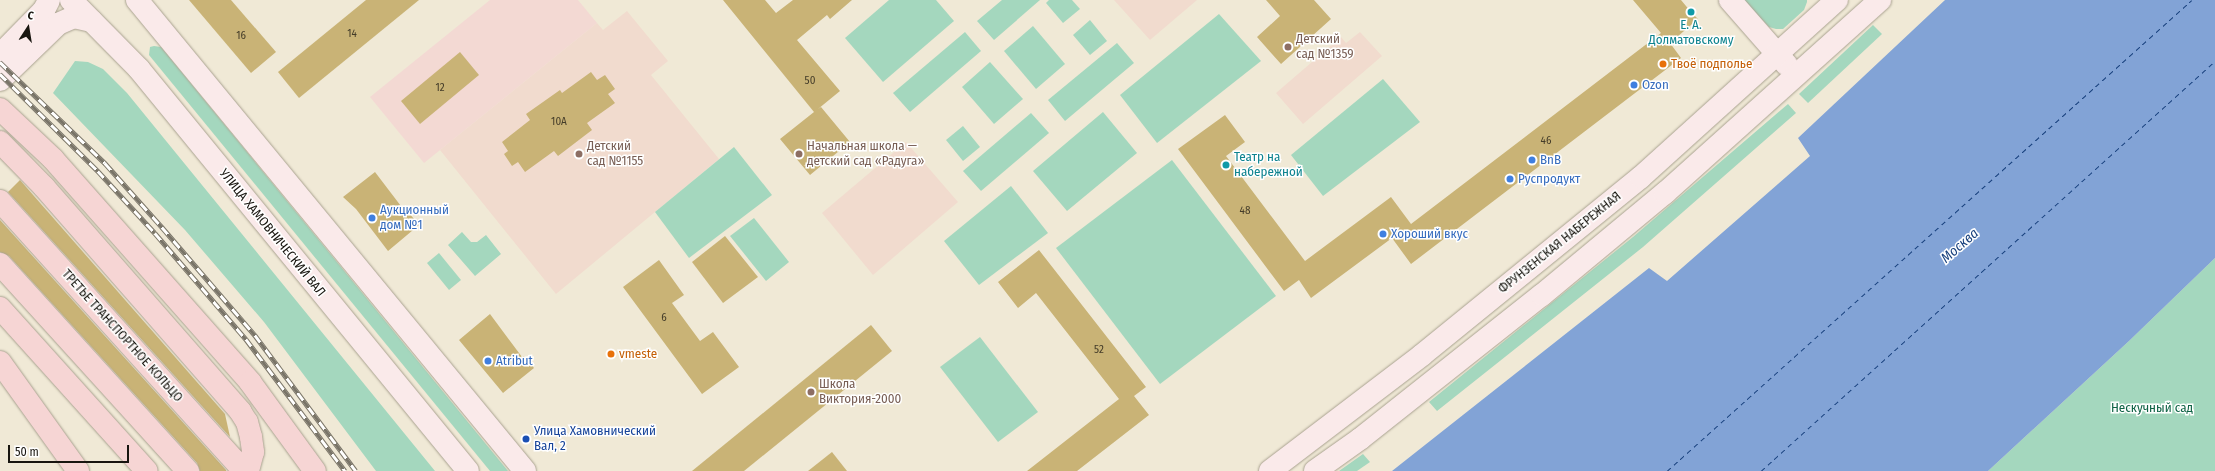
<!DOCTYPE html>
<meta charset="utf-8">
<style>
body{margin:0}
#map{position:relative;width:2215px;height:471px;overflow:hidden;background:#f0e9d6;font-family:"Fira Sans Condensed",sans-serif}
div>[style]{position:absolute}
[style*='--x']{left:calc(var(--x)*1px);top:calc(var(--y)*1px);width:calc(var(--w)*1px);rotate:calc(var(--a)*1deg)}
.education>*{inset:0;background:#f1dbce}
.medical>*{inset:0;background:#f3d9d3}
.green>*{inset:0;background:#a4d7be}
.water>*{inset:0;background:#82a3d6}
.ferry>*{height:1px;margin-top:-0.5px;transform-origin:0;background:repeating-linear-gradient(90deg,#17407d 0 5px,transparent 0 9px)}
.building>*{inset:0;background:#c9b376}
.roads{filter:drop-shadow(0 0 1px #a9a290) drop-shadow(0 0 1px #a9a290)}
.secondary>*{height:22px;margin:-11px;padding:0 11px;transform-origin:11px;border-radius:11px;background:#faeaea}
.primary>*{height:22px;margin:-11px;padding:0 11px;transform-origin:11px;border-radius:11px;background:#f6d5d4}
.rail>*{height:4.5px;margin-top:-2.25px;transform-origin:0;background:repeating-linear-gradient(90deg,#fff 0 9px,#797468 0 18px);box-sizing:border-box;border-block:1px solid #797468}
.dots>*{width:11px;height:11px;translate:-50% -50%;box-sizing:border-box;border:2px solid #fff;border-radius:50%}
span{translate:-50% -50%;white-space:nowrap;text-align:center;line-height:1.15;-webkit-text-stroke:3px #fff;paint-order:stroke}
.number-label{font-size:11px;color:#443c29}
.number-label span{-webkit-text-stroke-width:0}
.culture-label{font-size:13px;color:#0d838f}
.left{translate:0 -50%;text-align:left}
.education-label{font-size:13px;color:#785e54}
.food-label{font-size:13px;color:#c56008}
.shop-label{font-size:13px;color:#366cbe}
.street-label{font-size:13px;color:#18150f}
.park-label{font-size:13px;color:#0f6345}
.transit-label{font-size:13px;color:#164399}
.water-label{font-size:14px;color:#17407d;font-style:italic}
.north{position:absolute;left:8px;top:8px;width:40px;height:40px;-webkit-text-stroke:3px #fff;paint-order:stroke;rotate:12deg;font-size:11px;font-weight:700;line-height:16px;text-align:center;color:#18150f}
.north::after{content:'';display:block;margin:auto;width:14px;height:18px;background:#18150f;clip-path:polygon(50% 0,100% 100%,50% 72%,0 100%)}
.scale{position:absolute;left:8px;top:445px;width:121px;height:18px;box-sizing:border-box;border:2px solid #18150f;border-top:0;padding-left:5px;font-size:12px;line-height:14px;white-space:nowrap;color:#18150f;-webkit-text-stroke:3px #fff;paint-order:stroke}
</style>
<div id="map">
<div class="education">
<i style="clip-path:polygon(1114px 0,1197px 0,1150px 40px)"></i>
<i style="clip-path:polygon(627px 11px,668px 61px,651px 75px,719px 159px,556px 294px,440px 150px,597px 23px,603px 30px)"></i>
<i style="clip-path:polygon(1360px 32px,1382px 56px,1303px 124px,1276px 93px,1341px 37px,1346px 43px)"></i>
<i style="clip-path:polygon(906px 142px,958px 202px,873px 275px,822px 213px)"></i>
</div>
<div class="medical">
<i style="clip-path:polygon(490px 0,578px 0,597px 23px,424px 163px,370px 97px)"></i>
</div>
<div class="green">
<i style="clip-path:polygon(889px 0,936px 0,954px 21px,883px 82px,845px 38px)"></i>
<i style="clip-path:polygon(1002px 0,1040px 0,994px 40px,977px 21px)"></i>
<i style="clip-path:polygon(1049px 0,1072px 0,1080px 9px,1063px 23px,1046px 3px)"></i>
<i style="clip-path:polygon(1743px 0,1807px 0,1807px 2px,1804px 10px,1783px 29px,1776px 29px,1769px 27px)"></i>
<i style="clip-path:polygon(1219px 14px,1261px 61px,1157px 143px,1120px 95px)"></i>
<i style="clip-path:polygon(1090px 20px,1107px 41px,1090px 55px,1073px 35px)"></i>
<i style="clip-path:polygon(1873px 25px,1882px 34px,1808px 103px,1799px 94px)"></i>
<i style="clip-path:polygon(1033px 26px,1065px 64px,1036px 89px,1004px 51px)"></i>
<i style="clip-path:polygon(965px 32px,981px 51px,910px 112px,893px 93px)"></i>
<i style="clip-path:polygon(1117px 43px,1134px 63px,1065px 121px,1048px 100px)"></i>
<i style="clip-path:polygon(154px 46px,161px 47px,508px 471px,490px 471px,149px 55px,150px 47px)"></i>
<i style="clip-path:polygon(75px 61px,88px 62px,103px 69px,127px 93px,435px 471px,376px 471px,264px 322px,185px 230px,53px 93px)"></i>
<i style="clip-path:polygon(990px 62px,1023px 99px,994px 124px,962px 87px)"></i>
<i style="clip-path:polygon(1383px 79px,1420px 122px,1323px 196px,1291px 155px)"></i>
<i style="clip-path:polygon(1788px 104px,1796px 113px,1643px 247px,1437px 411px,1429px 402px,1633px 237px)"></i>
<i style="clip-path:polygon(1103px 112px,1137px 153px,1067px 211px,1033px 171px)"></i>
<i style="clip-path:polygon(1031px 113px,1049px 133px,981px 191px,963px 171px)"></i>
<i style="clip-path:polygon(963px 126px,980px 147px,963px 161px,946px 140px)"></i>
<i style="clip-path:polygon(734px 147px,772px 195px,689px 258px,655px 212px)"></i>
<i style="clip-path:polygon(1172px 160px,1276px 296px,1160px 384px,1056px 248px)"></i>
<i style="clip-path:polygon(1011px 186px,1048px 233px,979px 285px,944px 241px)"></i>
<i style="clip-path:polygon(754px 218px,789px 262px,766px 281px,730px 236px)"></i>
<i style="clip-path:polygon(462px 232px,471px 242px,477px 242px,486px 235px,501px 254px,475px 276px,448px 245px)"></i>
<i style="clip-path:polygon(439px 253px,461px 280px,449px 290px,427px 263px)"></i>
<i style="clip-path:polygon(2215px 258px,2215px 471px,1988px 471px,2129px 341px)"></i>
<i style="clip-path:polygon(980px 337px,1038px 412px,998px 442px,940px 367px)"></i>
<i style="clip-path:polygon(1363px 454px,1370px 462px,1357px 471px,1339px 471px)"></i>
</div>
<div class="water">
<i style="clip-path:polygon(1945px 0,2215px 0,2215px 258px,2129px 341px,1988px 471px,1392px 471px,1649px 268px,1667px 281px,1810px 156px,1798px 138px)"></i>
</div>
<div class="ferry">
<i style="--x:1667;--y:471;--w:705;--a:-41.9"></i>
<i style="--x:1761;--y:471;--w:612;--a:-42.08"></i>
</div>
<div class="building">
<i style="clip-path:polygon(189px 0,231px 0,276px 52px,251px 73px)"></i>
<i style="clip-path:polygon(366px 0,419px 0,299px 98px,278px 72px)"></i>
<i style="clip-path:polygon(723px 0,765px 0,776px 13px,793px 0,852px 0,830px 19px,827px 15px,797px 40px,840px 91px,818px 109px,821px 107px,850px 142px,810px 175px,780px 139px,814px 112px)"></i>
<i style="clip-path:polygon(1266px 0,1314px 0,1331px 19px,1281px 64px,1257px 37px,1280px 16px)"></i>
<i style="clip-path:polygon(1633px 0,1681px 0,1691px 12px,1698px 19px,1670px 43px,1681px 58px,1411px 264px,1392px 238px,1311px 298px,1299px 280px,1284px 291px,1178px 149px,1225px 115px,1245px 142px,1226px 156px,1305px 261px,1391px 197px,1411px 224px,1661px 33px)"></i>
<i style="clip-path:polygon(460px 52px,479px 75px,420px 124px,401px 101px)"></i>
<i style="clip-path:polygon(591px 72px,597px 80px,605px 75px,615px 89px,608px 94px,615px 103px,587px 123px,592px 130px,558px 156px,554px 151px,525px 172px,518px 162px,512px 166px,504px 154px,508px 151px,502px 142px,530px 120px,526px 114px,560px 90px,562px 93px)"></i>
<i style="clip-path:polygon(375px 172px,407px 214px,409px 213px,419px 225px,388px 251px,356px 209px,343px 197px)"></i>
<i style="clip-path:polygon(20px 180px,225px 414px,230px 437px,8px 192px)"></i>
<i style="clip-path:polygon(0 220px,226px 470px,226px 471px,200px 471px,197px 463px,9px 256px,0 252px)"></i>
<i style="clip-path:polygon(725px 236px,758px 277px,723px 303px,692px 262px)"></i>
<i style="clip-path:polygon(1039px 250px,1146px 387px,1134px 396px,1149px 415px,1077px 471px,1027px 471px,1119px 399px,1036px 293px,1018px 308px,998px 282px)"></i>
<i style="clip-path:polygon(659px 260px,684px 295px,672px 303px,700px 341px,713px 332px,739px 367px,702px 394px,623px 287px)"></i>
<i style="clip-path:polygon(490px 314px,522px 357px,524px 356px,534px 368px,503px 393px,459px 340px)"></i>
<i style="clip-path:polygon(871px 325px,892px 351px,744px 471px,692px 471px)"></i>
<i style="clip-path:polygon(832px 452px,847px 471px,808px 471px)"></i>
</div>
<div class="roads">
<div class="secondary">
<i style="--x:71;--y:0;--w:97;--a:45.4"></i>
<i style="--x:139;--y:69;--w:519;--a:50.7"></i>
<i style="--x:137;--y:0;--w:610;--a:50.52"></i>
<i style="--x:1730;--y:0;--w:86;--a:48.8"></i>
<i style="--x:0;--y:55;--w:63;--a:-45.6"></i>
<i style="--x:44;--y:10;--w:11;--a:-63"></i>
<i style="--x:0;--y:80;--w:81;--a:-44"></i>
<i style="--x:58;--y:24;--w:17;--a:-24"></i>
<i style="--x:74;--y:17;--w:18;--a:13"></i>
<i style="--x:1270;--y:471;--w:191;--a:-37.3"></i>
<i style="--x:1422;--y:355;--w:282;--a:-39.1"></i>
<i style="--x:1641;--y:177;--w:264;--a:-42.1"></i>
<i style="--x:1315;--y:471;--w:55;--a:-35.4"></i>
<i style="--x:1360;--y:439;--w:232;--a:-38.4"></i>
<i style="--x:1542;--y:295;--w:160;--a:-39.7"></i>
<i style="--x:1665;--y:193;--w:289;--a:-41.9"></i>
</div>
<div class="primary">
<i style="--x:0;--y:109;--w:73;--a:43.3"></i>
<i style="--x:53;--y:159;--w:298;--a:48.5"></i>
<i style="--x:250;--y:382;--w:110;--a:53.9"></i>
<i style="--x:0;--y:142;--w:63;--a:45.6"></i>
<i style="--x:44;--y:187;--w:298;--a:48.8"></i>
<i style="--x:240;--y:411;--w:13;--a:58"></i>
<i style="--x:247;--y:422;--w:16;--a:75"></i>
<i style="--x:251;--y:437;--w:15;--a:82"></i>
<i style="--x:253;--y:452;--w:20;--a:105"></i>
<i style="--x:0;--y:201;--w:364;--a:47.9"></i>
<i style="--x:0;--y:264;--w:280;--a:47.8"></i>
<i style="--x:0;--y:308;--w:219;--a:48"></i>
<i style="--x:0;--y:362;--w:134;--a:54.4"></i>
</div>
</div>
<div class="rail">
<i style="--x:0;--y:62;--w:146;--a:43.9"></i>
<i style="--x:105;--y:163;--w:86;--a:48.3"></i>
<i style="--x:162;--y:227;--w:143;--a:49.3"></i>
<i style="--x:255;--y:335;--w:169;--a:53.4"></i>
<i style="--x:0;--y:74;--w:138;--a:44.7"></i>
<i style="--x:98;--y:171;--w:84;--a:47.4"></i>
<i style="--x:155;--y:233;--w:140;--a:49.4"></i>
<i style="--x:246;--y:339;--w:165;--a:53.1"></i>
</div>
<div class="dots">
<i style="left:1691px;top:12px;background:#0f9aa8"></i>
<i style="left:1288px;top:47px;background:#8d6e63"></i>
<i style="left:1663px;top:64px;background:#e8710a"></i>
<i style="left:1634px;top:85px;background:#3f7fe0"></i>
<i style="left:579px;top:154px;background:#8d6e63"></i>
<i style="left:799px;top:154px;background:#8d6e63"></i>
<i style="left:1532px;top:160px;background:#3f7fe0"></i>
<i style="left:1226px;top:165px;background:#0f9aa8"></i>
<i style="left:1510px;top:179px;background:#3f7fe0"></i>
<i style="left:372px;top:218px;background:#3f7fe0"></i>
<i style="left:1383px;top:234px;background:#3f7fe0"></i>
<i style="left:611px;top:354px;background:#e8710a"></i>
<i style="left:488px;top:361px;background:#3f7fe0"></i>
<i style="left:811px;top:392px;background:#8d6e63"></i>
<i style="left:526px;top:439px;background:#1a4fb4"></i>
</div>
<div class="number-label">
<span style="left:352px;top:34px">14</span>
<span style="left:241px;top:36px">16</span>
<span style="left:810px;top:81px">50</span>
<span style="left:440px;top:88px">12</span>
<span style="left:559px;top:122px">10А</span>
<span style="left:1546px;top:141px">46</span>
<span style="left:1245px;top:211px">48</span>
<span style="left:664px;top:318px">6</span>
<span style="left:1099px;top:350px">52</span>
</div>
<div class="culture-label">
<span style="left:1691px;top:33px">Е. А.<br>Долматовскому</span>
<span class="left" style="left:1234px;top:165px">Театр на<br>набережной</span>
</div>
<div class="education-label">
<span class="left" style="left:1296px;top:47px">Детский<br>сад №1359</span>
<span class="left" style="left:587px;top:154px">Детский<br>сад №1155</span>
<span class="left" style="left:807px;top:154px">Начальная школа —<br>детский сад «Радуга»</span>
<span class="left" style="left:819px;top:392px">Школа<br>Виктория-2000</span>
</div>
<div class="food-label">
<span class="left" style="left:1671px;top:64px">Твоё подполье</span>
<span class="left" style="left:619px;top:354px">vmeste</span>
</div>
<div class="shop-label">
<span class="left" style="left:1642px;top:85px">Ozon</span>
<span class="left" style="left:1540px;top:160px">BnB</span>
<span class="left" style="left:1518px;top:179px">Руспродукт</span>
<span class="left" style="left:380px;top:218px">Аукционный<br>дом №1</span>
<span class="left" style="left:1391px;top:234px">Хороший вкус</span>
<span class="left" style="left:496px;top:361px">Atribut</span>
</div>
<div class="street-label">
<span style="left:272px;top:233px;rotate:51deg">УЛИЦА ХАМОВНИЧЕСКИЙ ВАЛ</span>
<span style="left:1560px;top:243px;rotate:-39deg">ФРУНЗЕНСКАЯ НАБЕРЕЖНАЯ</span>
<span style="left:122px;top:336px;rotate:48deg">ТРЕТЬЕ ТРАНСПОРТНОЕ КОЛЬЦО</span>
</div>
<div class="park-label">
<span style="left:2152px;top:408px">Нескучный сад</span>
</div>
<div class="transit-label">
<span class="left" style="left:534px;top:439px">Улица Хамовнический<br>Вал, 2</span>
</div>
<div class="water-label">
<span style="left:1960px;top:246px;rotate:-41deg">Москва</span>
</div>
<div class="north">С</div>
<div class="scale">50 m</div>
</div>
